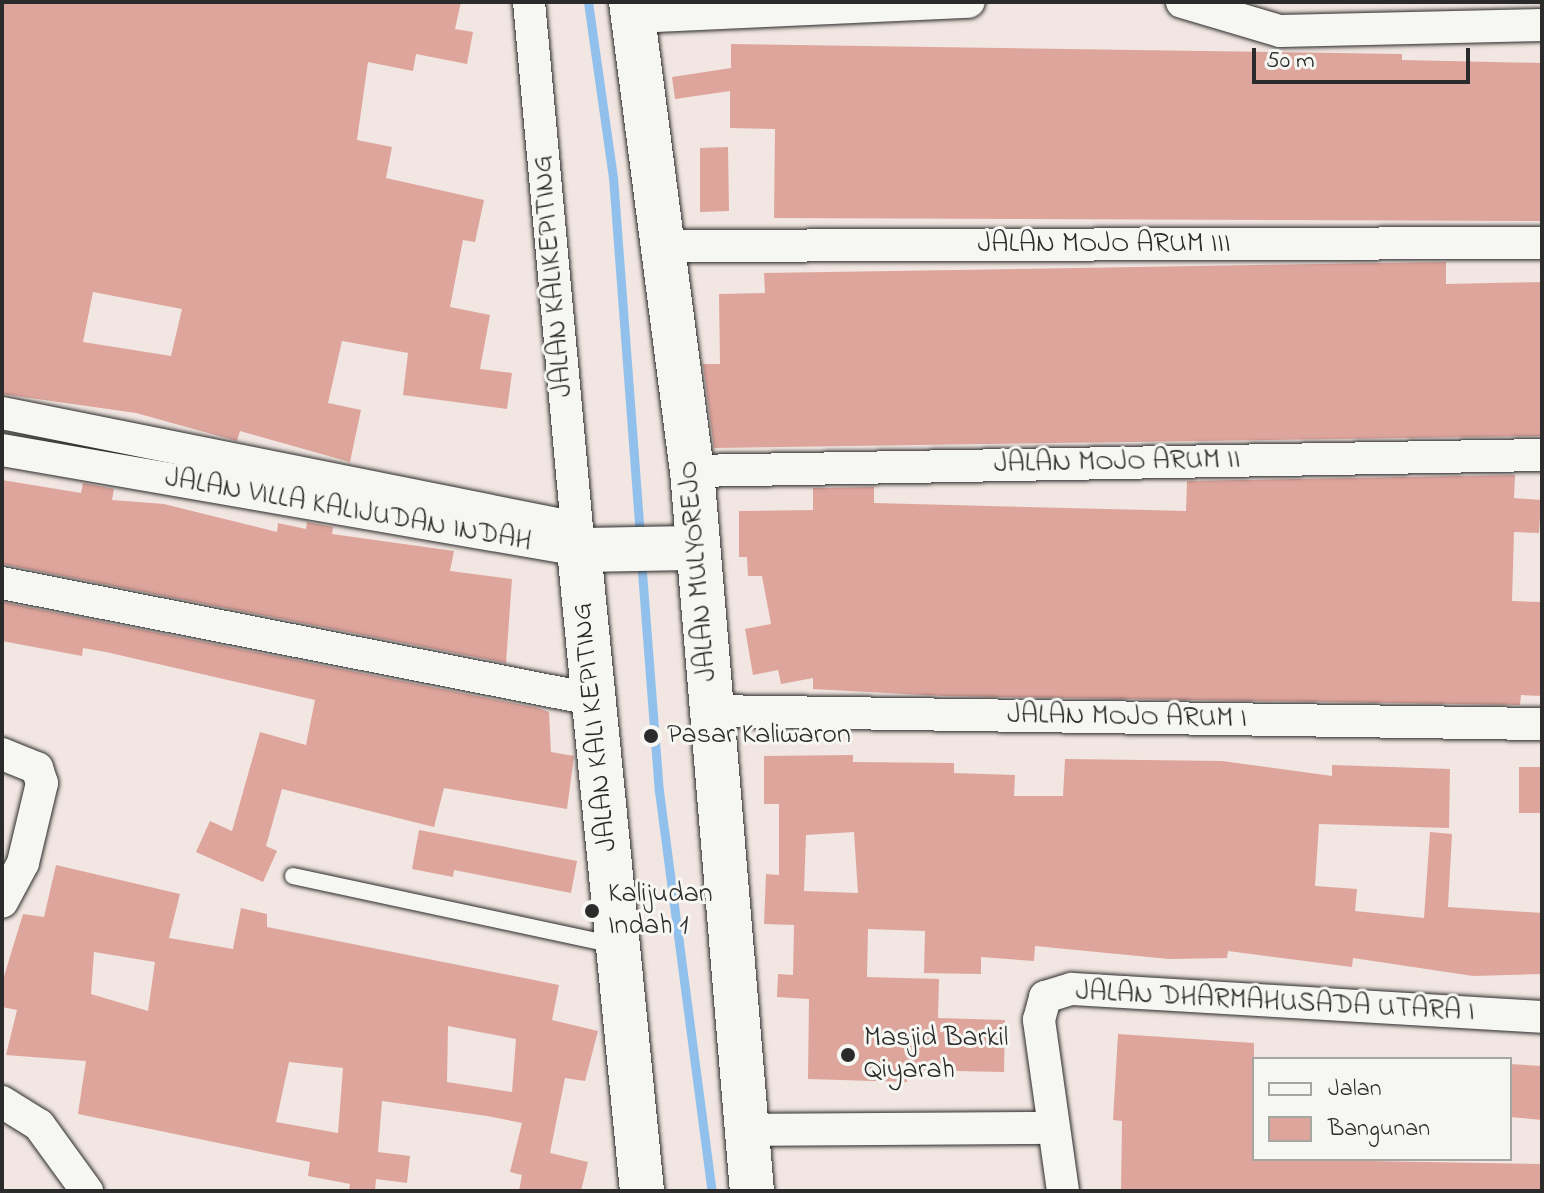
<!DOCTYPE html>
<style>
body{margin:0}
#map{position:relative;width:1544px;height:1193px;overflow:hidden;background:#f1e6e1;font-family:"Indie Flower",sans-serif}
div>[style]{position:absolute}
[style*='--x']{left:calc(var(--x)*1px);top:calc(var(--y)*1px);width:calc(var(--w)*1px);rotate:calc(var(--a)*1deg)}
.stream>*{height:9px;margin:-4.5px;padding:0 4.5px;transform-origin:4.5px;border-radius:4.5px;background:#92c0ec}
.building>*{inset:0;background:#dea59c}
.roads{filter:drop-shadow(0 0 2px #2b2b2b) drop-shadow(0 0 2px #2b2b2b)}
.lane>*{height:16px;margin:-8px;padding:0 8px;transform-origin:8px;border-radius:8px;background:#f6f6f2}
.street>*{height:32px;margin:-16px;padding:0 16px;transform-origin:16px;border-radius:16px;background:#f6f6f2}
.secondary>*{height:44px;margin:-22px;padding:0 22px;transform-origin:22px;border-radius:22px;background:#f6f6f2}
.dots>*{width:22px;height:22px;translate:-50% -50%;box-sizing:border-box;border:4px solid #f6f6f2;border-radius:50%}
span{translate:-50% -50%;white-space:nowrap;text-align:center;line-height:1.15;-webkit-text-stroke:6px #f6f6f2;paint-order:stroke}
.street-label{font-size:28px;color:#2b2b2b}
.poi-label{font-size:28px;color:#2b2b2b}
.left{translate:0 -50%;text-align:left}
.frame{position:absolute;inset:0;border:4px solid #2b2b2b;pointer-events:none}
.legend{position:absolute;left:1252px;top:1057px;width:260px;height:104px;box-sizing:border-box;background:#f6f6f2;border:2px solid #a5a5a2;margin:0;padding:10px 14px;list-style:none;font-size:24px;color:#2b2b2b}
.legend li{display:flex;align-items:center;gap:16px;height:40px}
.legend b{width:40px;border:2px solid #a5a5a2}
.scale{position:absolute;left:1252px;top:48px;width:218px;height:36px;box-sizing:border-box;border:4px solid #2b2b2b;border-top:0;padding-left:10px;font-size:24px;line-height:28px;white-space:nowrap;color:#2b2b2b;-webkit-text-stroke:6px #f6f6f2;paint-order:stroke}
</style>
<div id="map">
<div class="stream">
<i style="--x:588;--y:2;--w:177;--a:81.9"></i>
<i style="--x:613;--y:177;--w:360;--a:85.7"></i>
<i style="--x:641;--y:559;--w:233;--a:85.6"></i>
<i style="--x:659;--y:791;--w:403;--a:82.5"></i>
</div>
<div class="building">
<i style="clip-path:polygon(evenodd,2px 2px,461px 2px,455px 29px,473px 32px,467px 64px,416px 54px,413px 71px,368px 62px,357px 140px,392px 147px,386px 178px,484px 200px,475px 242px,463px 240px,450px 307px,490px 315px,480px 369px,512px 373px,507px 409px,403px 395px,408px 353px,342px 341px,328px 403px,361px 410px,350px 462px,240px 431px,237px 441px,136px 413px,2px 394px,2px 2px,93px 292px,182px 309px,171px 356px,83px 342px,93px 292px)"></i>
<i style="clip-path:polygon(731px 44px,1402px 54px,1402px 60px,1542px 63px,1542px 221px,774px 218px,775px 129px,730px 128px,730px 91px,675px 99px,672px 77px,731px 68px)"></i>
<i style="clip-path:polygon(728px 147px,729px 211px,700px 212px,700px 148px)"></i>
<i style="clip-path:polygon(1446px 262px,1446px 284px,1542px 282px,1542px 436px,714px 448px,703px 364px,720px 364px,719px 294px,765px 293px,764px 273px)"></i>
<i style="clip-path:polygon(1515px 475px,1514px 498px,1541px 500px,1539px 533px,1514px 532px,1512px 601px,1542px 602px,1542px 696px,1521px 695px,1520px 705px,943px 696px,813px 689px,813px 678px,781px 684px,778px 670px,753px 675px,745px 629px,771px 624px,762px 576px,748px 576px,747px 557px,739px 557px,739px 511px,813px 510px,813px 488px,874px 487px,874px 503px,1186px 511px,1187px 481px)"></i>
<i style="clip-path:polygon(2px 480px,81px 493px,83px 483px,114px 489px,112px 500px,164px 504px,277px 532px,278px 523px,306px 529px,307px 522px,333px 527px,332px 534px,454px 551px,450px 571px,512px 579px,506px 663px,2px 564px)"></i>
<i style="clip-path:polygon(2px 602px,538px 708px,549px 712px,551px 752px,574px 756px,567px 809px,444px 788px,434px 827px,282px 789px,266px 846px,277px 851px,263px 882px,196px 852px,210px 821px,232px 831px,260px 732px,306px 745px,315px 700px,106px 652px,83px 648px,82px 656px,2px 641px)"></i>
<i style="clip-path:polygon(evenodd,853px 755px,853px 762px,954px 763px,954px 773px,1015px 775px,1014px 796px,1063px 796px,1065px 759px,1222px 761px,1332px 776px,1332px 765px,1450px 769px,1449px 828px,1319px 824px,1315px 886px,1357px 889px,1355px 911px,1424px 918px,1430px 832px,1452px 834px,1448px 907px,1542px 913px,1542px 974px,1473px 976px,1353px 958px,1352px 967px,1228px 951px,1227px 958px,1169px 959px,1035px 946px,1034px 961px,981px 957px,981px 974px,924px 973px,925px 931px,868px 929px,867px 977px,939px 979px,938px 1018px,1005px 1020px,1004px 1072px,907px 1070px,907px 1082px,808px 1079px,809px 999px,777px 997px,778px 974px,793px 975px,794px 925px,764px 924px,766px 874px,779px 875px,779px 804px,764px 804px,764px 756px,853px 755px,854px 832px,858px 893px,804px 891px,806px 835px,854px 832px)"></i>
<i style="clip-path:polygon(1519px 767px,1542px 767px,1542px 813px,1519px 813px)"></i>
<i style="clip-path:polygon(419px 830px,577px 861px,571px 893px,454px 870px,453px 877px,412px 869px)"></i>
<i style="clip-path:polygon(evenodd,56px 865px,180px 894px,169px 938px,233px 949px,241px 908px,267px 914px,267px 927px,559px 985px,552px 1020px,598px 1031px,585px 1081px,565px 1078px,550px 1153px,588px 1162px,581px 1191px,519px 1191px,522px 1175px,510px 1172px,522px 1123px,487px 1116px,382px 1101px,378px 1152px,410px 1156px,407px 1183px,376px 1179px,375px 1191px,349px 1191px,350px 1184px,308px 1176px,310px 1162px,78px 1114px,86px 1061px,6px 1055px,17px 1010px,2px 1007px,2px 983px,23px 914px,44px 917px,56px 865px,94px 952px,155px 962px,148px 1011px,91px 994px,94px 952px,56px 865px,448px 1026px,516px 1039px,512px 1092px,447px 1082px,448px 1026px,56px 865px,289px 1062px,343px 1068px,338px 1133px,276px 1122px,289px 1062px)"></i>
<i style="clip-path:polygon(1118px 1034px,1254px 1043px,1254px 1159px,1542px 1164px,1542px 1191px,1121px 1191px,1122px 1121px,1113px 1120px)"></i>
<i style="clip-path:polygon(1510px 1064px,1542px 1066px,1542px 1120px,1510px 1117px)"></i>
</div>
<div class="roads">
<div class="lane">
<i style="--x:293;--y:876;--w:330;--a:12.1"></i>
</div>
<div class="street">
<i style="--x:1182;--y:2;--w:102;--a:16.5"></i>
<i style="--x:1280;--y:31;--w:262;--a:-1.3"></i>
<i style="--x:633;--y:17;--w:336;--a:-2.6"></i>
<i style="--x:666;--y:246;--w:876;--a:-0.2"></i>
<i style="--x:2;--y:413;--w:586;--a:11.31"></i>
<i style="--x:2;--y:450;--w:586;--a:9.83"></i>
<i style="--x:579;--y:550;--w:550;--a:-95.21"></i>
<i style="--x:692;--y:471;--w:850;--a:-1.08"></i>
<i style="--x:2;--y:583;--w:600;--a:11.14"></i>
<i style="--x:711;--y:711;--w:831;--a:0.9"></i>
<i style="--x:2;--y:754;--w:38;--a:22"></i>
<i style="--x:37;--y:768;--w:16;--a:72"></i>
<i style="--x:42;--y:783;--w:82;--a:103.4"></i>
<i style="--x:23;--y:863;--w:44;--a:118.3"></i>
<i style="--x:2;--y:1102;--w:44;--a:31.9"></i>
<i style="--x:39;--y:1125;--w:82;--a:54"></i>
<i style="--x:748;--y:1130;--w:302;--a:-0.4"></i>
<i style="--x:1063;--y:1191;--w:173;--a:-98"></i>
<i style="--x:1039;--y:1020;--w:24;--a:-75"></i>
<i style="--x:1045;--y:997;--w:28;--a:-17"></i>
<i style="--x:1072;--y:989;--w:471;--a:3.4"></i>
</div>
<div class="secondary">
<i style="--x:631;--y:2;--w:473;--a:82.6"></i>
<i style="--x:692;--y:471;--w:722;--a:85.24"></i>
<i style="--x:642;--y:1191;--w:644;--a:-95.61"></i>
<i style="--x:579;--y:550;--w:116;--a:-1"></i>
</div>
</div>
<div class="dots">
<i style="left:651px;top:736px;background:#2b2b2b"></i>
<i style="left:592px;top:911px;background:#2b2b2b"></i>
<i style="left:848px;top:1055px;background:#2b2b2b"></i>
</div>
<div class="street-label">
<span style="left:1104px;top:245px">JALAN MOJO ARUM III</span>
<span style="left:554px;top:276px;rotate:-95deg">JALAN KALIKEPITING</span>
<span style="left:1117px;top:463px;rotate:-1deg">JALAN MOJO ARUM II</span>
<span style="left:348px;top:511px;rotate:10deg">JALAN VILLA KALIJUDAN INDAH</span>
<span style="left:699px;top:571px;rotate:-95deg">JALAN MULYOREJO</span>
<span style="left:1127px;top:718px;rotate:1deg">JALAN MOJO ARUM I</span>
<span style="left:596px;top:727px;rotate:-96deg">JALAN KALI KEPITING</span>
<span style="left:1275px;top:1003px;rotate:3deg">JALAN DHARMAHUSADA UTARA I</span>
</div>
<div class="poi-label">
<span class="left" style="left:667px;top:736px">Pasar Kaliwaron</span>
<span class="left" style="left:608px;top:911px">Kalijudan<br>Indah 1</span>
<span class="left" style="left:864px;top:1055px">Masjid Barkil<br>Qiyarah</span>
</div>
<div class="frame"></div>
<ul class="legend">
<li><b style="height:10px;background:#f6f6f2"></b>Jalan</li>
<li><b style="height:22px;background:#dea59c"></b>Bangunan</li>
</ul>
<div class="scale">50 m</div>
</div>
